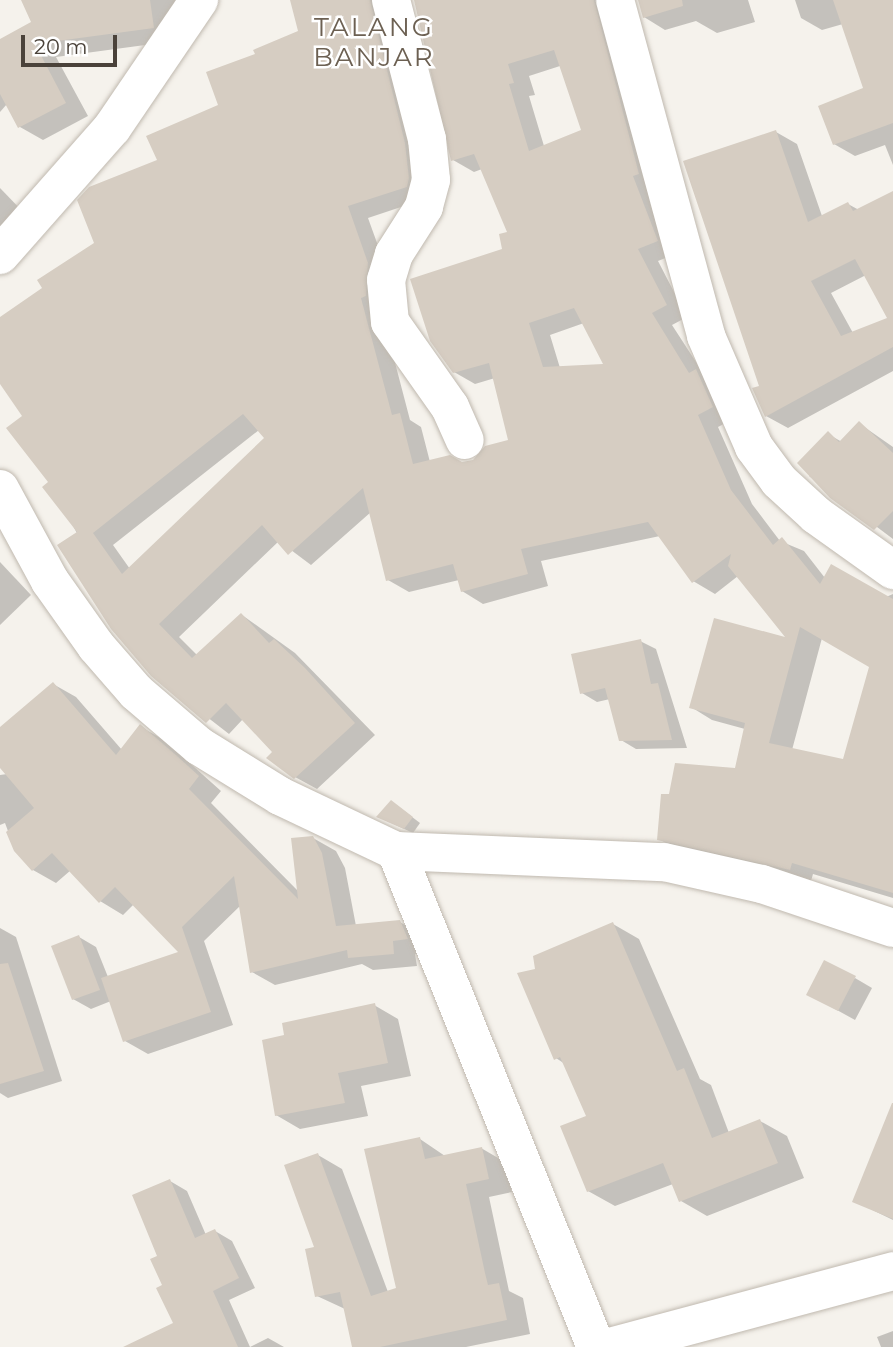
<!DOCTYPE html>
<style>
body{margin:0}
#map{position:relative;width:893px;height:1347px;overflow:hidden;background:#f5f2ec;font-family:Montserrat,sans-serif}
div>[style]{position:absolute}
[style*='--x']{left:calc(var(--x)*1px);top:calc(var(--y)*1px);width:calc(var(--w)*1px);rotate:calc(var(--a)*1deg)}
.shadow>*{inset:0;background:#0003}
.building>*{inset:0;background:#d6cdc2}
.roads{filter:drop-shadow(0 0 2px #c0b9af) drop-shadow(0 0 2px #c0b9af)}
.minor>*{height:38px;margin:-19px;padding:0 19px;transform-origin:19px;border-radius:19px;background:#fff}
span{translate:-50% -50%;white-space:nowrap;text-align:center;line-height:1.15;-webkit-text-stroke:5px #fff;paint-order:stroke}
.quarter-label{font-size:26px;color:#6c6052;letter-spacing:2px}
.scale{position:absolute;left:21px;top:35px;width:96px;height:32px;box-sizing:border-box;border:4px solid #4a423a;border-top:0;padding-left:9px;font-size:21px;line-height:24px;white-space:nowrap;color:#4a423a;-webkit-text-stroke:5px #fff;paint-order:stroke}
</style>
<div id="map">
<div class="shadow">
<i style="clip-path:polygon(36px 0,196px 0,175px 41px,56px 57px,88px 116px,43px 140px,20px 127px,7px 104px,0 112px,0 41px,33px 23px)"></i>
<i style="clip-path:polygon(evenodd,292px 0,396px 0,428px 198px,368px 218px,389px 276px,381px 309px,410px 420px,421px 427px,430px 462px,462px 463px,474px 462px,510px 441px,495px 378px,475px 384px,454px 372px,509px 234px,482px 169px,474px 172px,453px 160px,415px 0,619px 0,678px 253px,658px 261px,687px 317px,672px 325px,733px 419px,718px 427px,752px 504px,780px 541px,804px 551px,825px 578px,886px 597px,893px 594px,893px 898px,813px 874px,811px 881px,680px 851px,659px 839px,670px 796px,737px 770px,745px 729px,712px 720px,691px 707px,790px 640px,738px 576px,715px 594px,693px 581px,660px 536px,541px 561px,548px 586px,483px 604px,462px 591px,459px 580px,409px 592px,388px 580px,371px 512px,311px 565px,279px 541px,179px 637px,198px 656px,242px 615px,295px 653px,375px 735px,317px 789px,295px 777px,243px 719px,229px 734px,153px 675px,50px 483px,24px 416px,0 381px,0 319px,45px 289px,96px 243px,159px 161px,221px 106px,257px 55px,300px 32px,292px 0,560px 66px,583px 131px,544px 146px,529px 96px,535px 95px,529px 76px,560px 66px,292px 0,584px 323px,606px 365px,560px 368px,550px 335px,584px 323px,292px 0,259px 430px,266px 438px,130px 569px,113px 545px,259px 430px,292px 0,822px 638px,871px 666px,845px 761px,792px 750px,822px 638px)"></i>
<i style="clip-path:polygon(639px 0,748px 0,755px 22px,717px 33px,696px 21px,665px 30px,644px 17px)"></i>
<i style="clip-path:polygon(795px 0,893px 0,893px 165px,885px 145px,855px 156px,834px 144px,865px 89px,843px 24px,822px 30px,801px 18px)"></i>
<i style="clip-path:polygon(evenodd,776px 132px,797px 144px,822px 216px,848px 204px,859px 210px,893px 193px,893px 371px,788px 428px,766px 416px,761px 387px,776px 132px,866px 275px,890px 319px,853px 333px,831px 293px,866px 275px)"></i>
<i style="clip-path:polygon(0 188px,28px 217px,0 243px)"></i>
<i style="clip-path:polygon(860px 424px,893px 447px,893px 539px,809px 476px,828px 434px,842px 442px)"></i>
<i style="clip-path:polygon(0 562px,31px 595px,0 625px)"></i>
<i style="clip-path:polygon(640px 641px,656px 649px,687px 748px,636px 749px,621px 740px,610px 699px,597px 702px,582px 693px)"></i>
<i style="clip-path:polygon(53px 684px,76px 697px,122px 750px,141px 727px,164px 740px,221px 791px,211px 803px,299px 892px,313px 838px,336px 851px,345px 868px,356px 926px,400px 922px,423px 936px,430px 951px,415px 954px,417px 966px,373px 970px,362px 964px,275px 985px,252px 972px,241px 905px,204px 941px,233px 1025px,148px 1054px,125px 1041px,111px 1001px,91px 1009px,73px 999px,79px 937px,96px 947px,108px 977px,181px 953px,134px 904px,123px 915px,100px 901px,71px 870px,56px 883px,33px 870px,15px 850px,5px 823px,0 825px,0 775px,7px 774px,0 766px,0 730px)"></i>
<i style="clip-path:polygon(399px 807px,420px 823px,413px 833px,387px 821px)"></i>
<i style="clip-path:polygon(613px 924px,639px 939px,700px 1079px,711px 1085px,729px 1133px,760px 1121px,787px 1136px,804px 1178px,707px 1216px,681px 1201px,673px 1184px,615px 1206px,588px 1191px,588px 1117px,565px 1064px,556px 1058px,537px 970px)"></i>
<i style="clip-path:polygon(0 928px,16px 937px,62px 1081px,8px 1098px,0 1093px)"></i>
<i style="clip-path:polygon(855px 978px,872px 988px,855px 1020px,826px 1004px)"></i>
<i style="clip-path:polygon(374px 1005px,398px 1019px,411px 1076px,361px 1086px,368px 1116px,300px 1129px,276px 1115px,286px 1036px)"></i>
<i style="clip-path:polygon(893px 1109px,893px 1220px,854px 1201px)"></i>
<i style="clip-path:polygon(420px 1139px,445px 1156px,481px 1148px,505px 1162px,512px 1192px,489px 1197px,509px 1291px,523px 1298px,530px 1334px,466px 1347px,354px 1347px,345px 1309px,317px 1296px,318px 1155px,342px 1169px,388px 1292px,398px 1289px)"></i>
<i style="clip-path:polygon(170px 1181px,187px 1191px,206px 1235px,215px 1231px,232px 1241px,255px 1288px,229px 1300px,250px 1347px,268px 1338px,284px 1347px,152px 1347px,175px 1324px,160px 1257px)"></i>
<i style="clip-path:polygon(893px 1331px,893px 1347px,881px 1347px,877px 1337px)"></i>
</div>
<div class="building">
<i style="clip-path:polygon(21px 0,150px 0,154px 28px,35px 44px,66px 103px,18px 128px,0 94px,0 39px,31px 22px)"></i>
<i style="clip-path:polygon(evenodd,290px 0,370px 0,405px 143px,409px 178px,407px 187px,348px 206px,368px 263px,366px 296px,361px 298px,392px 415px,400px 413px,413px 464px,450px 455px,462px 462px,473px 460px,485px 446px,508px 440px,489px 363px,453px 373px,430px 341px,410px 279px,502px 249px,499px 234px,507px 232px,474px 154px,451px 161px,414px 0,594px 0,639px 174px,633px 176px,658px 241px,638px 249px,667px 305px,652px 313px,689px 373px,696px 369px,713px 407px,698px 415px,731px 490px,773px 545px,782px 537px,820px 584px,831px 564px,893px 599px,893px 893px,792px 863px,790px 870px,657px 840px,661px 794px,669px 794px,675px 763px,735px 768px,745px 723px,689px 708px,714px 618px,785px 637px,728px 566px,731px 554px,692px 583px,648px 522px,521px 549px,528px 574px,461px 592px,453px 564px,386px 581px,363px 488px,288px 555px,262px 525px,159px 624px,192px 658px,241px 613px,269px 643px,274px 639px,305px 668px,355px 723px,294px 779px,266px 758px,272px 752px,226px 703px,206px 723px,151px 676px,111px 629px,57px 545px,77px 532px,42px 487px,48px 482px,6px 428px,22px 416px,0 384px,0 317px,42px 288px,37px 280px,94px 243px,77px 200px,89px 187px,157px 160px,146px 136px,218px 105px,206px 72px,255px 54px,253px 50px,298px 31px,290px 0,554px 50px,581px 130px,529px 151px,509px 84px,514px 83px,508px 64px,554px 50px,290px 0,574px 308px,603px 364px,543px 367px,529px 323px,574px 308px,290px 0,243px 414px,264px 438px,122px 574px,93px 533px,243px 414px,290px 0,800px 627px,869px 667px,843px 759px,769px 743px,800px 627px)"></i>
<i style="clip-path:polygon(638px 0,682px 0,683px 6px,643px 18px)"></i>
<i style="clip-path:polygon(833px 0,893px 0,893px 123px,833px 145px,818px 106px,863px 88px)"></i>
<i style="clip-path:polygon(evenodd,776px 130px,808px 222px,848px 202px,853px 211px,893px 191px,893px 347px,765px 417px,752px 388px,759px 386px,683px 161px,776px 130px,855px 259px,887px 318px,841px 336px,811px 281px,855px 259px)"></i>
<i style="clip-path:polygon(859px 421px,893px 453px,893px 511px,874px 530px,830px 498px,797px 463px,828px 431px,839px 442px)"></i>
<i style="clip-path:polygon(641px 639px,651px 684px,658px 683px,672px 740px,619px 741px,605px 688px,580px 694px,571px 654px)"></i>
<i style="clip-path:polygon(53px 682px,116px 755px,140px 724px,176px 755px,199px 776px,189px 789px,298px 899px,291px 838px,313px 836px,322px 853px,336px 926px,400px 920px,408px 939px,393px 941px,394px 954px,348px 958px,347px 950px,250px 973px,234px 876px,182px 927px,211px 1012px,123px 1042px,101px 978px,178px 952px,115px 887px,99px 903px,52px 853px,32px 871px,14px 851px,6px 832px,34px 808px,0 768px,0 727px)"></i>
<i style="clip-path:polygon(391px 800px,413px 817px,404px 829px,376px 817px)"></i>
<i style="clip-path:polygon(613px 922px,677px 1071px,684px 1068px,712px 1138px,760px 1119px,778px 1163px,679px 1202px,663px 1163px,587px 1192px,560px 1126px,586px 1116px,560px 1057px,554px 1060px,517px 973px,535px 969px,533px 956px)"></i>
<i style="clip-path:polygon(79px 935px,100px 990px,72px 1000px,51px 946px)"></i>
<i style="clip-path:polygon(824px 960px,856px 976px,838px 1011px,806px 995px)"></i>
<i style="clip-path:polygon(8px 963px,44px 1071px,0 1084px,0 964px)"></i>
<i style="clip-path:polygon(375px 1003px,388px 1063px,338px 1073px,345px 1103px,275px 1116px,262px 1040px,284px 1035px,282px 1023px)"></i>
<i style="clip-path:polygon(892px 1103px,893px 1103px,893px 1219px,852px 1202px)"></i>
<i style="clip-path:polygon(420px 1137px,425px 1159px,482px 1147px,489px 1179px,466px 1184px,485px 1273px,488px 1285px,499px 1283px,507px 1320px,380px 1347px,352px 1347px,340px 1292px,315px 1297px,305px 1249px,314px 1247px,284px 1165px,318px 1153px,371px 1296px,396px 1288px,364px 1149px)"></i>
<i style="clip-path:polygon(170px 1179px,195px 1238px,215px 1229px,239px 1278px,213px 1291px,238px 1347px,123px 1347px,173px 1323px,156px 1288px,162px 1285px,150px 1259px,157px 1256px,132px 1195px)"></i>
</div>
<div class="roads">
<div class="minor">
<i style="--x:391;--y:0;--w:144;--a:75.5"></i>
<i style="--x:427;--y:139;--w:41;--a:84.4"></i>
<i style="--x:431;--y:180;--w:28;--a:105"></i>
<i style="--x:424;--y:207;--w:56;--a:122.6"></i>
<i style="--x:394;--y:254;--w:27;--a:107"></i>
<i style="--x:386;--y:280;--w:42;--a:84.6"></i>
<i style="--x:390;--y:322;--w:104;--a:54.8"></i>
<i style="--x:450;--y:407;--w:36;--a:66"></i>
<i style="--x:615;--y:0;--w:348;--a:74.8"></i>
<i style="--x:706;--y:336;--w:121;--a:66.6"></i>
<i style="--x:754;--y:447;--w:42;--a:53.7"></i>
<i style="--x:779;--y:481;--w:50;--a:42.6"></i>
<i style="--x:816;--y:515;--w:95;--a:35.5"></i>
<i style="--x:0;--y:255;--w:169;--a:-48.6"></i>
<i style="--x:112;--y:128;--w:155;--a:-55.8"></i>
<i style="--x:0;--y:489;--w:105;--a:61.5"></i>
<i style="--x:50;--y:581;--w:80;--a:54.7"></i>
<i style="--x:96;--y:646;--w:61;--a:49"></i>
<i style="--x:136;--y:692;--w:83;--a:40.6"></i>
<i style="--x:199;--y:746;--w:95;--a:31.7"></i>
<i style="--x:280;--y:796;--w:128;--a:25.4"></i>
<i style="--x:396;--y:851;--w:268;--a:2.4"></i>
<i style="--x:664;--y:862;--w:100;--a:12.7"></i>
<i style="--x:762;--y:884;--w:138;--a:18.6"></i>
<i style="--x:396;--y:851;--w:535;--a:68.04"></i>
<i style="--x:610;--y:1347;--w:293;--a:-15"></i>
</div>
</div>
<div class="quarter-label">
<span style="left:374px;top:43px">TALANG<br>BANJAR</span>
</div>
<div class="scale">20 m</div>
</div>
